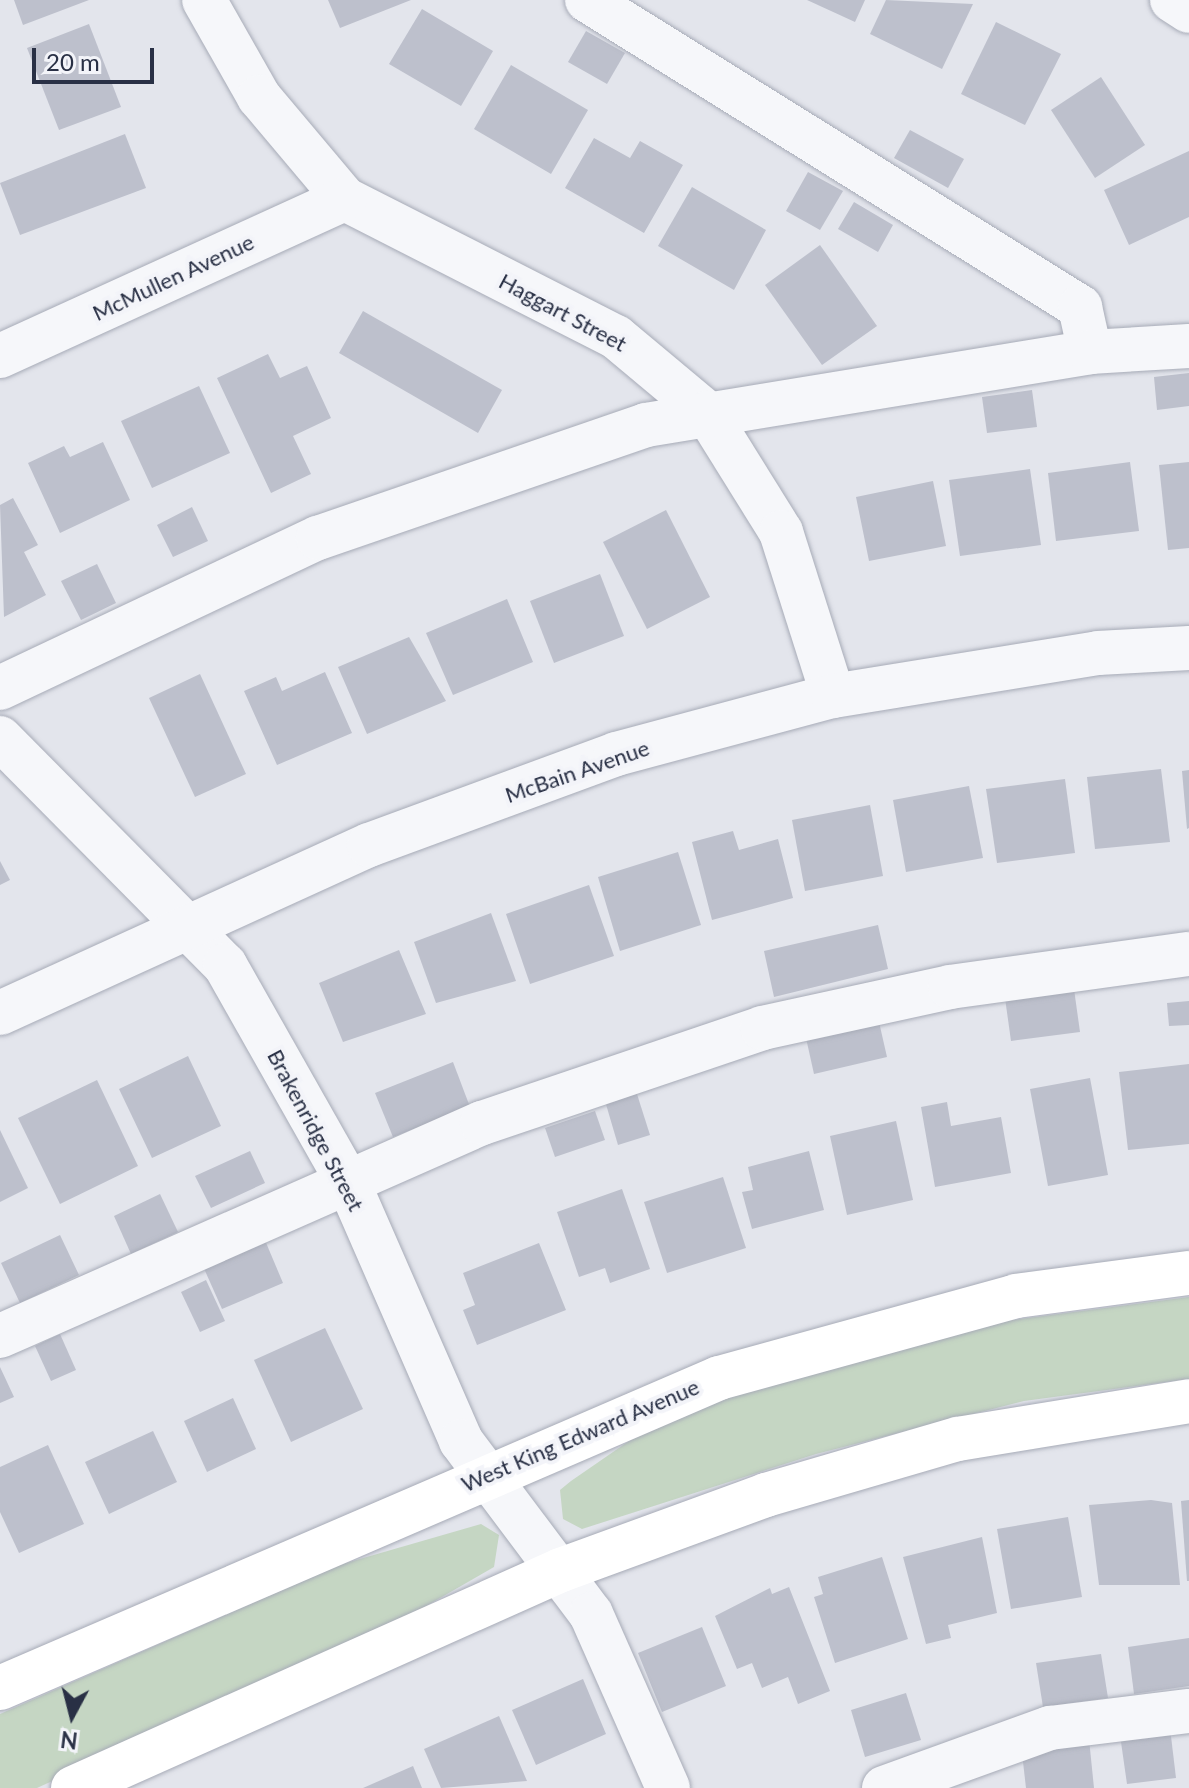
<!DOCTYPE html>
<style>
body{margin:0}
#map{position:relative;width:1189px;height:1788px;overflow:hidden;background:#e3e5ec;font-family:Lato,sans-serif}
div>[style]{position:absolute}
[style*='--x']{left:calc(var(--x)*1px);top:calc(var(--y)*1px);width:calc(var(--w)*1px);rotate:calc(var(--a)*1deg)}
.green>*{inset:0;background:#c5d6c3}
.building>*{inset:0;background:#bdc0cc}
.roads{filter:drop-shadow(0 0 2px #a7abb7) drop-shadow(0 0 2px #a7abb7)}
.minor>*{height:44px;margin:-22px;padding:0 22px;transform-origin:22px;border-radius:22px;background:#f6f7fa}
.major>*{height:44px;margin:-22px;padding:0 22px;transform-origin:22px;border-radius:22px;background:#fff}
span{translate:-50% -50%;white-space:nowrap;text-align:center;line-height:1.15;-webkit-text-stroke:8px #f3f4f9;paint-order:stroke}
.street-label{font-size:22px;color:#293045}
.north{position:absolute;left:32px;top:1676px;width:80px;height:80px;-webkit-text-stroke:6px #f3f4f9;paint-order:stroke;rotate:187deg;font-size:22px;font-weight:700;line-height:32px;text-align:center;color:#293045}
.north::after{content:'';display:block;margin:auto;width:28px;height:36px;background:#293045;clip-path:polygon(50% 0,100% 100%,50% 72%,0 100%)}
.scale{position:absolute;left:32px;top:48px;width:122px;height:36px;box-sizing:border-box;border:4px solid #293045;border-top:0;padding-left:10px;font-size:24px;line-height:28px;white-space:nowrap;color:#293045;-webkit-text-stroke:6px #f3f4f9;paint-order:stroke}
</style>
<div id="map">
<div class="green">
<i style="clip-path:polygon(1189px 1297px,1189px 1379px,1024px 1401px,816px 1454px,582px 1529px,563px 1519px,560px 1490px,571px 1481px,642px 1432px,740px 1392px,1012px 1320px)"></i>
<i style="clip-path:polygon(481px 1524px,499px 1535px,494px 1567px,388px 1628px,37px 1788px,0 1788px,0 1714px,339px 1565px)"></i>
</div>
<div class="building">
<i style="clip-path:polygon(14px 0,89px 0,23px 25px)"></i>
<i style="clip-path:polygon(328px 0,411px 0,340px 28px)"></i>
<i style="clip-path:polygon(807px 0,865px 0,855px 22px)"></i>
<i style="clip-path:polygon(886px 0,973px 4px,942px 69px,870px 34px)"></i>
<i style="clip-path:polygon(422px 9px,493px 51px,461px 106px,389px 64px)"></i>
<i style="clip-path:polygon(996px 22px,1061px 54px,1025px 125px,961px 94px)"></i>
<i style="clip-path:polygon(89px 24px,121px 107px,59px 130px,27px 48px)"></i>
<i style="clip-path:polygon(586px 31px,625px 53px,607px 84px,568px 62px)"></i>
<i style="clip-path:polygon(511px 65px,588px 110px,551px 174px,474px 129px)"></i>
<i style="clip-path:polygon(1101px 77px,1145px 145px,1095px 178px,1051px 110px)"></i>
<i style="clip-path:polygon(910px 130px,964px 159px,948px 188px,894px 158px)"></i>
<i style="clip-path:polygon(125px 134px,146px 188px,20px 235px,0 183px)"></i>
<i style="clip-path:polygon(594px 138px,630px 158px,640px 141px,683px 165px,644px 233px,565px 188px)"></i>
<i style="clip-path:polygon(1189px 151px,1189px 217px,1129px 245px,1104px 190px)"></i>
<i style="clip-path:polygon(808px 172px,843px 191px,820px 230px,786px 211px)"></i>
<i style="clip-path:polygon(692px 187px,766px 230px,734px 290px,658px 246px)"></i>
<i style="clip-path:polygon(854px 202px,893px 225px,878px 252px,838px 229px)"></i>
<i style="clip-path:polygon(820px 245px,877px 326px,822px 365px,765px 285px)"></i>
<i style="clip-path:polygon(363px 311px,502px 390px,478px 433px,339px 353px)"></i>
<i style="clip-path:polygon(268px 354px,280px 378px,307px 366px,331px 418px,293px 436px,311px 474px,271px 493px,217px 378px)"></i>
<i style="clip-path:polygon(1189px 373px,1189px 406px,1157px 410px,1154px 377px)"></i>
<i style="clip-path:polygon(199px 386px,230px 453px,152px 488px,121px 421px)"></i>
<i style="clip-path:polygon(1032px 390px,1037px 427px,987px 433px,982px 397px)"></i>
<i style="clip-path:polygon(103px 442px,130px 500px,60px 533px,28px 463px,64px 446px,70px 457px)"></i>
<i style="clip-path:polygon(1130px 462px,1139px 531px,1056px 541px,1048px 473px)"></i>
<i style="clip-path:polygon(1189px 462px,1189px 548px,1168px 550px,1159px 465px)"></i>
<i style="clip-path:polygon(1030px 469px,1041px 545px,960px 556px,949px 480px)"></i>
<i style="clip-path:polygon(933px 481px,946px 546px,869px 561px,856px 497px)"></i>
<i style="clip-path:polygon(13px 498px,38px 545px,24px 552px,46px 595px,4px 617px,0 505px)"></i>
<i style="clip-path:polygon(192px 507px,208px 541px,173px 557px,157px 525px)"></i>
<i style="clip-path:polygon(666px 510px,710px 597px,647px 629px,603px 542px)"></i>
<i style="clip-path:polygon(97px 564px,116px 603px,81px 620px,61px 581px)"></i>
<i style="clip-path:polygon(600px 574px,624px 636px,554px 663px,530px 601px)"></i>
<i style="clip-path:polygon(507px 599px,533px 662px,453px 695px,426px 633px)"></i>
<i style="clip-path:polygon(409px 637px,446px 701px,367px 734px,338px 667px)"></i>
<i style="clip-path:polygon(325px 672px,352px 733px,277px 765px,244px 691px,276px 677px,282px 691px)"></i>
<i style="clip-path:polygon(200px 674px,246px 774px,195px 797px,149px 698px)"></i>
<i style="clip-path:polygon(1161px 769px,1170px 842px,1095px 849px,1087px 777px)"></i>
<i style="clip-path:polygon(1189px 770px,1189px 828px,1187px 829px,1182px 771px)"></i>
<i style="clip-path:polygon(1065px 779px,1075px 853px,997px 863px,986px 789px)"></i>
<i style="clip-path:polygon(969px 786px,983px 858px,906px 872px,893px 800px)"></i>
<i style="clip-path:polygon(870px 805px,883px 876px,805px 891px,792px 820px)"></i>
<i style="clip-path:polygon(733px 831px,739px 850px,778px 839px,793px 898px,712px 920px,692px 842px)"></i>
<i style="clip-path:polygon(678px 852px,701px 925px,620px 951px,598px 877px)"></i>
<i style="clip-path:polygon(0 861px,10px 880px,0 885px)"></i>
<i style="clip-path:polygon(589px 885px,614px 956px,530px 984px,506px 914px)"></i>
<i style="clip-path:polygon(491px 913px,516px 981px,436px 1003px,414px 942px)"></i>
<i style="clip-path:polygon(878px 925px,888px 969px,774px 997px,764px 951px)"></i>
<i style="clip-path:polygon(399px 950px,426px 1014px,343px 1042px,319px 983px)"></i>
<i style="clip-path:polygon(1074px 989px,1080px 1032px,1011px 1041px,1005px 998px)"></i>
<i style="clip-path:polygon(1189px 1001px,1189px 1025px,1169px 1026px,1167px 1003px)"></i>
<i style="clip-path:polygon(879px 1022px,887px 1057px,814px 1074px,806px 1038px)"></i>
<i style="clip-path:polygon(188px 1056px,221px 1126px,152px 1158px,119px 1089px)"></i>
<i style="clip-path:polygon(453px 1062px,470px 1107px,393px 1137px,375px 1093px)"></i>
<i style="clip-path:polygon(1189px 1064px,1189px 1144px,1128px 1150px,1119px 1072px)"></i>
<i style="clip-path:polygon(1090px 1078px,1108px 1175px,1048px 1186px,1030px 1089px)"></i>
<i style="clip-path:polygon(97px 1080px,138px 1166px,60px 1204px,18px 1118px)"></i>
<i style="clip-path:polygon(636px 1091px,650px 1135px,618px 1145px,605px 1101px)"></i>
<i style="clip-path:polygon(947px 1102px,951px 1126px,1001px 1117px,1011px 1173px,935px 1187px,921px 1107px)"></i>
<i style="clip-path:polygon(595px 1111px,605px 1140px,555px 1157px,545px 1128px)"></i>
<i style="clip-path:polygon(896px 1121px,913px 1200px,847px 1215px,830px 1136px)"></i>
<i style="clip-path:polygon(0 1130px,28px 1188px,0 1202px)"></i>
<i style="clip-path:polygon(250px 1151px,265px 1183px,211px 1208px,195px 1176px)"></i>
<i style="clip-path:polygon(809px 1151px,824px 1210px,752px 1229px,742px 1192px,753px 1190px,748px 1167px)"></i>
<i style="clip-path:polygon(723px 1177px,746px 1248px,667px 1273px,644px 1202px)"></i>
<i style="clip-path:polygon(622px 1189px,650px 1269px,610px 1283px,605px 1268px,579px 1277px,557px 1212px)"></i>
<i style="clip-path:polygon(160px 1194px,178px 1232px,131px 1254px,114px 1216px)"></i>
<i style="clip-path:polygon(60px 1235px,79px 1275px,20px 1303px,1px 1263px)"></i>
<i style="clip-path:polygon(264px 1238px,283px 1283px,222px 1309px,202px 1264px)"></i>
<i style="clip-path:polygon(539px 1243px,566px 1310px,477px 1345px,463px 1310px,475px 1305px,463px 1273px)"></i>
<i style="clip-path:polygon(206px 1280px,225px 1321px,200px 1332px,181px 1292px)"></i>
<i style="clip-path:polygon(325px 1328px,363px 1409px,291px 1442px,254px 1360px)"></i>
<i style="clip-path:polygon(60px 1334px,76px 1370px,51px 1381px,35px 1346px)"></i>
<i style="clip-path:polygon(0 1367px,14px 1397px,0 1403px)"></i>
<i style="clip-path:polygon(233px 1398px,256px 1449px,207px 1472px,184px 1421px)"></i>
<i style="clip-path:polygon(153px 1431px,177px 1482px,109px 1514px,85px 1462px)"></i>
<i style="clip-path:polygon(48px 1445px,84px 1524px,19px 1553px,0 1512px,0 1467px)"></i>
<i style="clip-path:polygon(1151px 1500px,1172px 1503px,1180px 1585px,1099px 1585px,1089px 1505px)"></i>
<i style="clip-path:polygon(1189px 1500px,1189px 1581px,1187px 1581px,1181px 1501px)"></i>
<i style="clip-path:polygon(1068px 1517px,1082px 1597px,1011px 1609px,997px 1529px)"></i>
<i style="clip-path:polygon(982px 1537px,997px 1613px,948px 1625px,951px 1638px,926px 1644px,903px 1557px)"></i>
<i style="clip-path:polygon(882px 1557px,908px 1639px,835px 1663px,814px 1597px,823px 1594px,818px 1577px)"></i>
<i style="clip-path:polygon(789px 1587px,830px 1691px,798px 1704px,788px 1677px,762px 1688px,752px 1663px,737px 1669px,715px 1616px,770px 1588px,772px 1594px)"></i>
<i style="clip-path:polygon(702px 1627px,726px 1686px,662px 1712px,638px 1653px)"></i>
<i style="clip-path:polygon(1189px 1638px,1189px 1686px,1134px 1694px,1128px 1647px)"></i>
<i style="clip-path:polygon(1101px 1654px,1108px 1698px,1043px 1707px,1036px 1663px)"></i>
<i style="clip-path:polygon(583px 1679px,606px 1734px,536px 1765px,512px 1710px)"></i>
<i style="clip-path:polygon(906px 1693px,921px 1740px,865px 1757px,851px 1710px)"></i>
<i style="clip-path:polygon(499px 1716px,527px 1781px,441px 1788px,424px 1749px)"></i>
<i style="clip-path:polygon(1170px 1728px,1176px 1778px,1127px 1784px,1120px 1735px)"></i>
<i style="clip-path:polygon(1089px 1739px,1094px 1788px,1026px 1788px,1022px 1753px)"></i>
<i style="clip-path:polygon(413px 1766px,422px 1788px,363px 1788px)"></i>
</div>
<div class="roads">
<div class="minor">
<i style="--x:204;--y:0;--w:112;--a:60.4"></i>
<i style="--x:259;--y:97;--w:133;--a:49.9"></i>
<i style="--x:345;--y:199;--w:304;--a:27"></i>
<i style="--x:616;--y:337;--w:119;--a:39.9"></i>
<i style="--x:707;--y:413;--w:140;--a:58.1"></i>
<i style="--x:781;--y:532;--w:172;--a:72.4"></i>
<i style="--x:587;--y:0;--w:581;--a:31.91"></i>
<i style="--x:1080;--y:307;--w:46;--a:77.5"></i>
<i style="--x:1172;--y:0;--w:20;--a:33"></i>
<i style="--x:0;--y:356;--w:379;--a:-24.5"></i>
<i style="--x:0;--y:688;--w:352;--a:-25.3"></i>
<i style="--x:318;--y:538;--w:347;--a:-19"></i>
<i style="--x:646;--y:425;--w:450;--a:-9.3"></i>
<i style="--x:1090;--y:352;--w:99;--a:-3.5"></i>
<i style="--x:0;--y:738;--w:320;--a:45.3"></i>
<i style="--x:225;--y:965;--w:249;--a:60.5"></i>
<i style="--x:348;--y:1182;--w:283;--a:66.4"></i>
<i style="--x:461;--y:1441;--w:216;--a:53.1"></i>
<i style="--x:591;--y:1614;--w:190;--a:66.1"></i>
<i style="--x:0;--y:1013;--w:405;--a:-24.5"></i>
<i style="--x:369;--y:845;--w:263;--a:-20.2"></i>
<i style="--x:616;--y:754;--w:225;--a:-15"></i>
<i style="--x:833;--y:696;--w:268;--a:-9.2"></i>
<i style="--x:1098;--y:653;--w:91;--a:-3.1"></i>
<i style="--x:0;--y:1336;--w:527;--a:-23.84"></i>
<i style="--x:482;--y:1123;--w:296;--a:-18.7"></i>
<i style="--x:762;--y:1028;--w:192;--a:-12.3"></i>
<i style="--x:950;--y:987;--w:241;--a:-7.9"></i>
<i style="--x:884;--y:1788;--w:177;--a:-19.9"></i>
<i style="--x:1050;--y:1728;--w:140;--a:-7"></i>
</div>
<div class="major">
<i style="--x:0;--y:1688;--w:783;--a:-23.32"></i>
<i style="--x:719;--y:1378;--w:308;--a:-15.4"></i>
<i style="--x:1016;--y:1296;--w:175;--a:-7.6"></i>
<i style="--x:73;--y:1788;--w:534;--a:-24.07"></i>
<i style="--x:561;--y:1570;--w:218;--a:-20.1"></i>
<i style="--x:766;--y:1495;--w:200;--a:-16.3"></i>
<i style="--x:958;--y:1439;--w:234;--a:-9.3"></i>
</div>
</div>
<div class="street-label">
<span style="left:173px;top:277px;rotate:-25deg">McMullen Avenue</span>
<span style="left:563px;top:312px;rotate:28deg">Haggart Street</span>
<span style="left:577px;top:771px;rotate:-19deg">McBain Avenue</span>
<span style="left:316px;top:1130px;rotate:62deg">Brakenridge Street</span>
<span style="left:580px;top:1435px;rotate:-23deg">West King Edward Avenue</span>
</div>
<div class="north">N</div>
<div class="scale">20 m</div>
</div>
